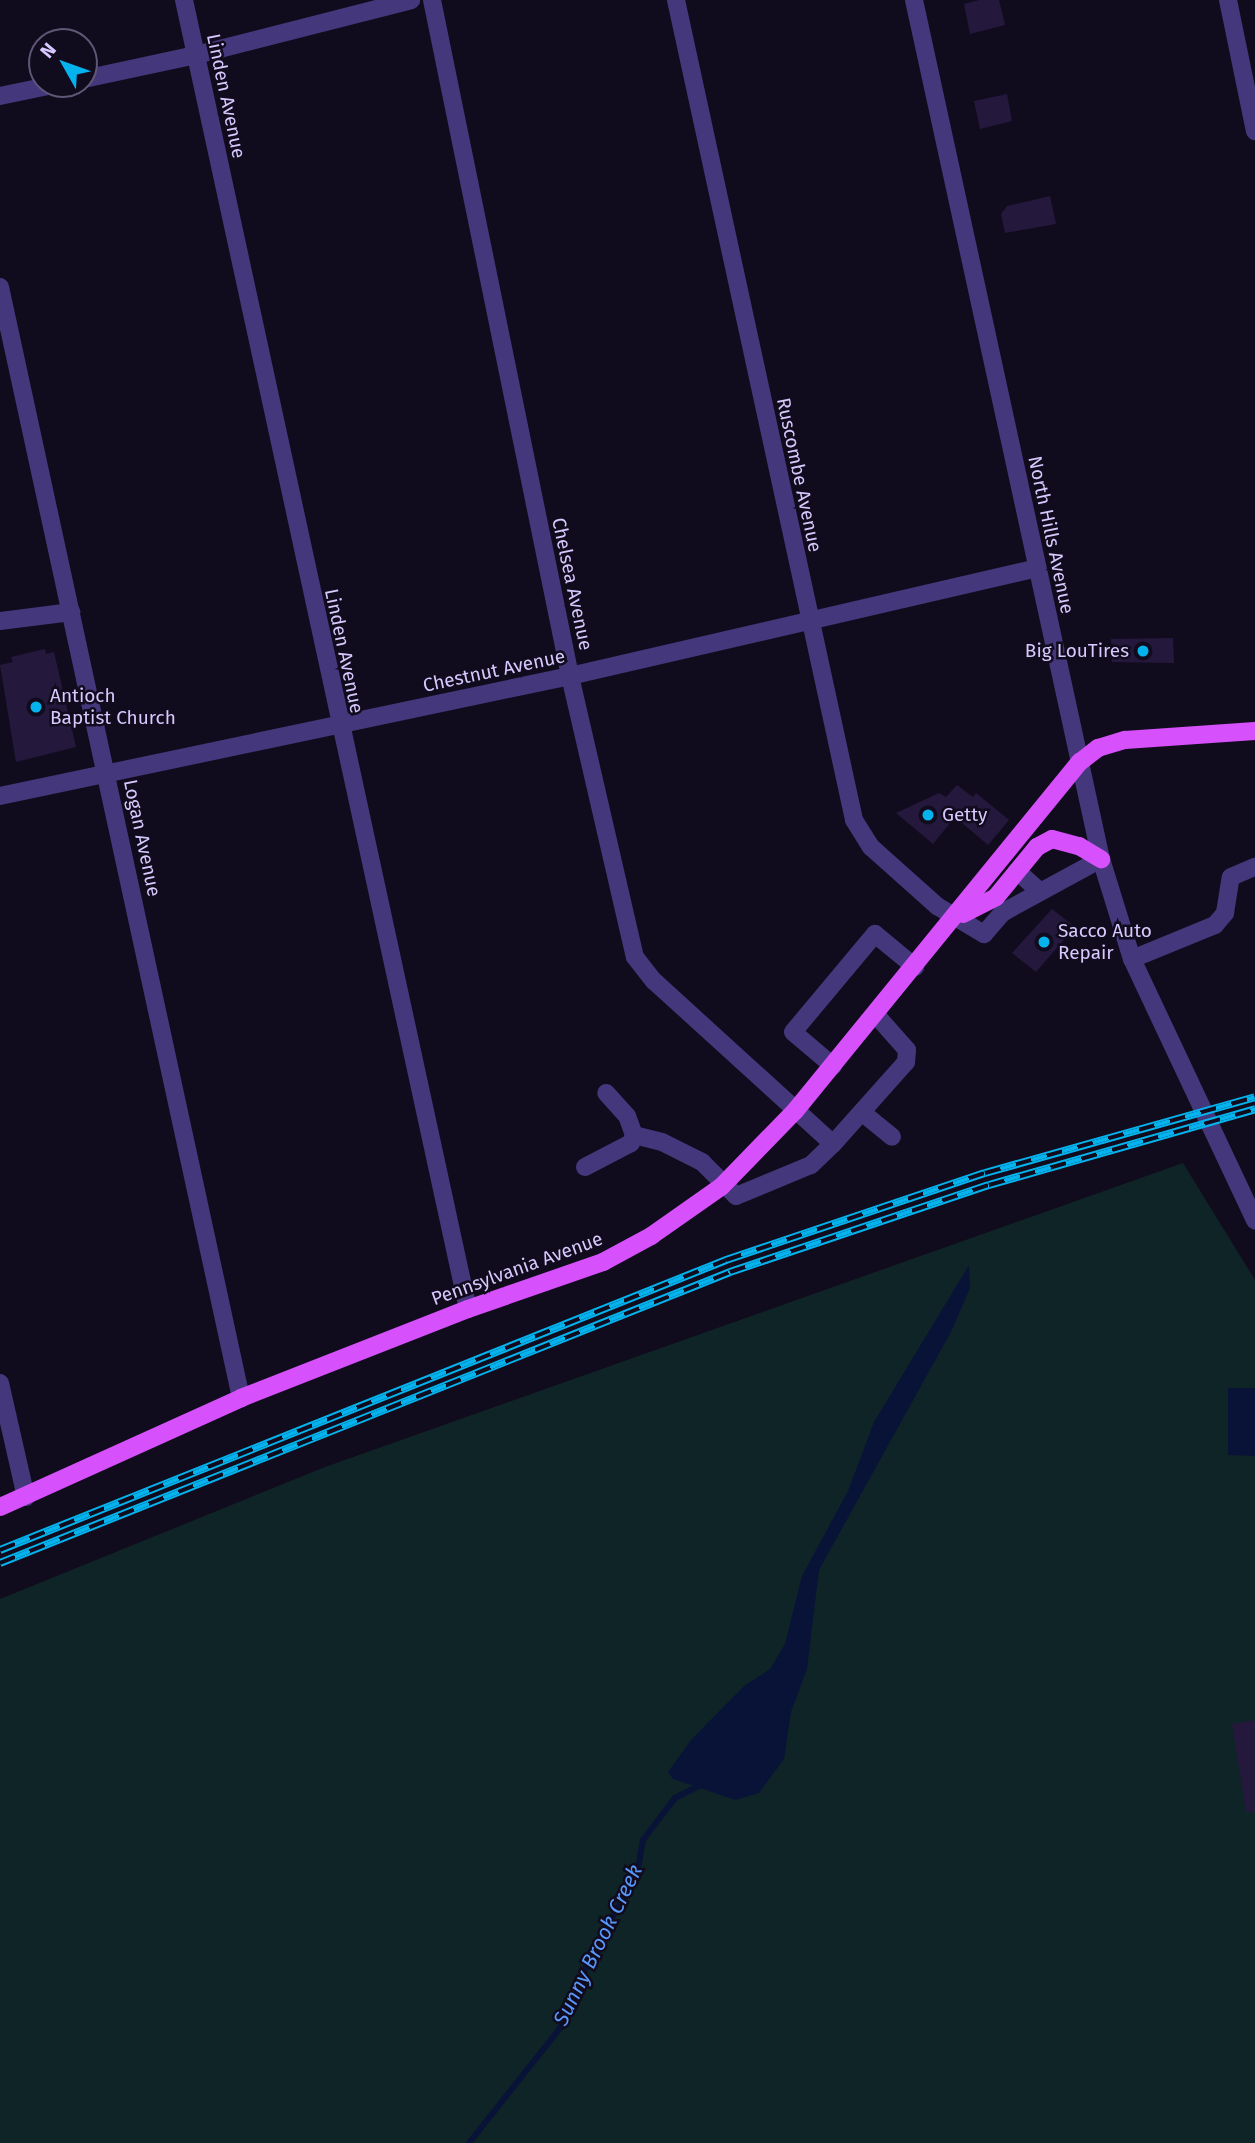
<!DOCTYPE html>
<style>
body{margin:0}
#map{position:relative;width:1255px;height:2143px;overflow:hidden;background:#110c1d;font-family:"Fira Sans",sans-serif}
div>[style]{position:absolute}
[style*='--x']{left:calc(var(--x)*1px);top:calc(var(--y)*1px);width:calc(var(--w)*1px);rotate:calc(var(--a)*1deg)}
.green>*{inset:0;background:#0f2426}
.water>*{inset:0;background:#091338}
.stream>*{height:6px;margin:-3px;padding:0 3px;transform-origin:3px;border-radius:3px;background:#091338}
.building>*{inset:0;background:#25183d}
.minor>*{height:18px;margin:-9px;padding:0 9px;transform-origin:9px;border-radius:9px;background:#44377b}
.major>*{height:18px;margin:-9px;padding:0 9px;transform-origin:9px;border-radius:9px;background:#d651fc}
.rail>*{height:8px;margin-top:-4px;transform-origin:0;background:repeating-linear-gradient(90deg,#110c1d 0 16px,#04b3ee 0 32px);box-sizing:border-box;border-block:2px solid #04b3ee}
.dots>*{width:19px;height:19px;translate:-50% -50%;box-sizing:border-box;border:4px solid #110c1d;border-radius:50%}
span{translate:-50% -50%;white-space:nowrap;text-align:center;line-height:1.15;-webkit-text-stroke:5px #110c1d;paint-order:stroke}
.street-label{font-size:19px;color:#d7c8fe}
.poi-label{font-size:19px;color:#d7c8fe}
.right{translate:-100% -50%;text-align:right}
.left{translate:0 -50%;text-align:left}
.water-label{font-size:21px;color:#5897fc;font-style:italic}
.north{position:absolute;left:28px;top:28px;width:70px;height:70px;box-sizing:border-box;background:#110c1d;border:2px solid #605777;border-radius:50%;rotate:310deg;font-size:19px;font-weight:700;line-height:28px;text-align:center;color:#d7c8fe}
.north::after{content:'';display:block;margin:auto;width:24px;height:32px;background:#04b3ee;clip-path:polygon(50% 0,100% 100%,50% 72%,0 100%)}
</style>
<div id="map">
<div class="green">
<i style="clip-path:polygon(1183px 1163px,1255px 1280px,1255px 2143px,0 2143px,0 1599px,325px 1467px)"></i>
</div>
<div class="water">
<i style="clip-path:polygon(969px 1265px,970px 1288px,952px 1330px,819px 1570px,807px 1669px,791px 1712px,784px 1759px,759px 1793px,735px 1800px,673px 1779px,668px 1772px,691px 1740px,744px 1686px,770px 1669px,785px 1644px,802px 1576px,848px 1491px,874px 1422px)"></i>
<i style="clip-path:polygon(1228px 1388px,1255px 1388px,1255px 1456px,1228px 1455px)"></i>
</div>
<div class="stream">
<i style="--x:469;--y:2143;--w:147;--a:-51.6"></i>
<i style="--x:560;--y:2028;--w:88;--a:-66.6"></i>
<i style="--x:595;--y:1947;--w:84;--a:-60.1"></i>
<i style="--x:637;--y:1874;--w:35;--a:-80"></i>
<i style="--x:643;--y:1840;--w:53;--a:-52.7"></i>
<i style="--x:675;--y:1798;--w:29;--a:-27"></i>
</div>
<div class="building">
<i style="clip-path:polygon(979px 0,999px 0,1005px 25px,970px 34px,964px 4px)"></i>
<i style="clip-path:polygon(1007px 94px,1012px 121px,980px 129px,974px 101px)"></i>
<i style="clip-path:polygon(1050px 196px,1056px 224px,1005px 233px,1001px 214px,1007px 206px)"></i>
<i style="clip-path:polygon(1173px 638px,1174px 663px,1112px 662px,1111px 639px)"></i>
<i style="clip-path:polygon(45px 649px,46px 654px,54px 652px,76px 747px,16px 762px,0 665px,13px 662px,11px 657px)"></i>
<i style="clip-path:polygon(957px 785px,973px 797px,976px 793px,1009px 820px,988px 845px,955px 817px,933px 844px,896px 813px,939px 793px,946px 797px)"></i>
<i style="clip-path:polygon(1052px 909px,1075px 927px,1036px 972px,1012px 953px)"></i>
<i style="clip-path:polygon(1255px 1720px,1255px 1812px,1246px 1812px,1232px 1724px)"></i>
</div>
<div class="minor">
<i style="--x:184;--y:0;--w:1339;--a:77.76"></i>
<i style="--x:432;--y:0;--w:690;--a:78.46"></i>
<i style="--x:570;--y:676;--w:288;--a:77"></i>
<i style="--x:635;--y:957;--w:31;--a:52"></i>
<i style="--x:654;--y:981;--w:242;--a:42.3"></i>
<i style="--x:833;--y:1144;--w:110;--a:-48.3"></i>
<i style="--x:906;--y:1062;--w:12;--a:-85"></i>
<i style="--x:907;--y:1050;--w:47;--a:-131.5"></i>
<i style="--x:676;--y:0;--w:839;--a:77.75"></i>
<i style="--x:854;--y:820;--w:32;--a:58"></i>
<i style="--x:871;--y:847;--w:89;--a:41.8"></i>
<i style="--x:937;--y:906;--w:55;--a:30.8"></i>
<i style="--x:984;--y:934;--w:28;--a:-49"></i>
<i style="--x:1002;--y:913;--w:113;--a:-28.6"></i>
<i style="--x:914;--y:0;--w:879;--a:77.72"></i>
<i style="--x:1101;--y:859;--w:105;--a:72.8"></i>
<i style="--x:1132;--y:959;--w:289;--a:64.8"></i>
<i style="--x:1228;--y:0;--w:134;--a:78.4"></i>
<i style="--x:84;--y:79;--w:115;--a:-12.1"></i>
<i style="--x:196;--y:55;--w:222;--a:-14.3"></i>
<i style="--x:0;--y:96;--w:59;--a:-11.7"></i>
<i style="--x:0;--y:287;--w:1137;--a:77.76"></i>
<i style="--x:0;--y:621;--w:72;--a:-7.2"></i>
<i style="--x:0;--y:796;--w:582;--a:-11.89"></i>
<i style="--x:570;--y:676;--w:478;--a:-13"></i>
<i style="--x:1017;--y:871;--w:31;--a:42"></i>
<i style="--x:1132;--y:959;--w:90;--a:-22.3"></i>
<i style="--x:1215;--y:925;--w:16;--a:-50"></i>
<i style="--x:1225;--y:913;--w:36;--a:-81"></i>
<i style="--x:1231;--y:877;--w:26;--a:-23"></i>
<i style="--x:833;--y:1066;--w:52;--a:-139.6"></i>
<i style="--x:793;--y:1032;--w:128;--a:-50.1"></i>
<i style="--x:875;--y:934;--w:52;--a:39.5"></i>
<i style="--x:864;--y:1114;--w:36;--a:39"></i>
<i style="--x:634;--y:1135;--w:29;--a:14"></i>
<i style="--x:662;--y:1142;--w:45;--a:26.6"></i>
<i style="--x:702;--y:1162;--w:48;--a:45"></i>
<i style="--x:736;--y:1196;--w:81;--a:-22.5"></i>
<i style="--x:811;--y:1165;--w:30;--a:-44"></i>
<i style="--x:585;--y:1167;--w:52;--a:-27.6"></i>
<i style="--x:631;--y:1143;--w:9;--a:-69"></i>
<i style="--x:634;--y:1135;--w:20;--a:-110"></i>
<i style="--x:627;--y:1116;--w:31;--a:-132"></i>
<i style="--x:0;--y:1383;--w:117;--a:77.2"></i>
</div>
<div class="major">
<i style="--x:963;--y:914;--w:37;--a:-27"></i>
<i style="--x:996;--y:897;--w:65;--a:-50.6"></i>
<i style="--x:1037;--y:847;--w:17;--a:-28"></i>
<i style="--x:1052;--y:839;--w:28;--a:15"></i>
<i style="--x:1079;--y:846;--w:26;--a:31"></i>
<i style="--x:0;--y:1507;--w:265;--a:-24.3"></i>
<i style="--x:241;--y:1398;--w:244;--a:-21.4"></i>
<i style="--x:468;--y:1309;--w:143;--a:-19.2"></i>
<i style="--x:603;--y:1262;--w:55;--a:-28.4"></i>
<i style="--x:651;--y:1236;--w:85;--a:-35"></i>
<i style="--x:721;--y:1187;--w:106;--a:-45.8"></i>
<i style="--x:795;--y:1111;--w:451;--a:-50.8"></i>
<i style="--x:1080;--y:762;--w:23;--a:-38"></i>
<i style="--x:1098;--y:748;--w:28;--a:-17"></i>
<i style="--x:1125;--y:740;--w:130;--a:-4"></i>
</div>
<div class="rail">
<i style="--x:0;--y:1550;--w:782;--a:-21.77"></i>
<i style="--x:726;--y:1260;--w:273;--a:-18.6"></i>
<i style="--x:985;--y:1173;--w:280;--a:-15.7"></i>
<i style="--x:0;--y:1563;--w:786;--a:-21.73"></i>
<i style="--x:730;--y:1272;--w:273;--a:-18.6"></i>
<i style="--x:989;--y:1185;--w:277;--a:-15.9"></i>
</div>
<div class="dots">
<i style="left:1143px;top:651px;background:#04b3ee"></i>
<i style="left:36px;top:707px;background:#04b3ee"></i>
<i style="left:928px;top:815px;background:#04b3ee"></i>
<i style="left:1044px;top:942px;background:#04b3ee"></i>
</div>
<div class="street-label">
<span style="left:226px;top:96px;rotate:78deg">Linden Avenue</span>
<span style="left:799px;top:475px;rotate:78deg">Ruscombe Avenue</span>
<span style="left:1051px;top:535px;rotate:78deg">North Hills Avenue</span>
<span style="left:572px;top:584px;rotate:78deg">Chelsea Avenue</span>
<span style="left:344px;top:651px;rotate:78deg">Linden Avenue</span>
<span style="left:494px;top:671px;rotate:-12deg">Chestnut Avenue</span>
<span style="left:142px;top:838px;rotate:78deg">Logan Avenue</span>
<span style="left:517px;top:1269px;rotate:-20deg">Pennsylvania Avenue</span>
</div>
<div class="poi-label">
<span class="right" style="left:1129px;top:651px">Big LouTires</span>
<span class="left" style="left:50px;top:707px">Antioch<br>Baptist Church</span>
<span class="left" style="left:942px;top:815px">Getty</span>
<span class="left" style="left:1058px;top:942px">Sacco Auto<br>Repair</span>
</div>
<div class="water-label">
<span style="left:598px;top:1945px;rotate:-64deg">Sunny Brook Creek</span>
</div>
<div class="north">N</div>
</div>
